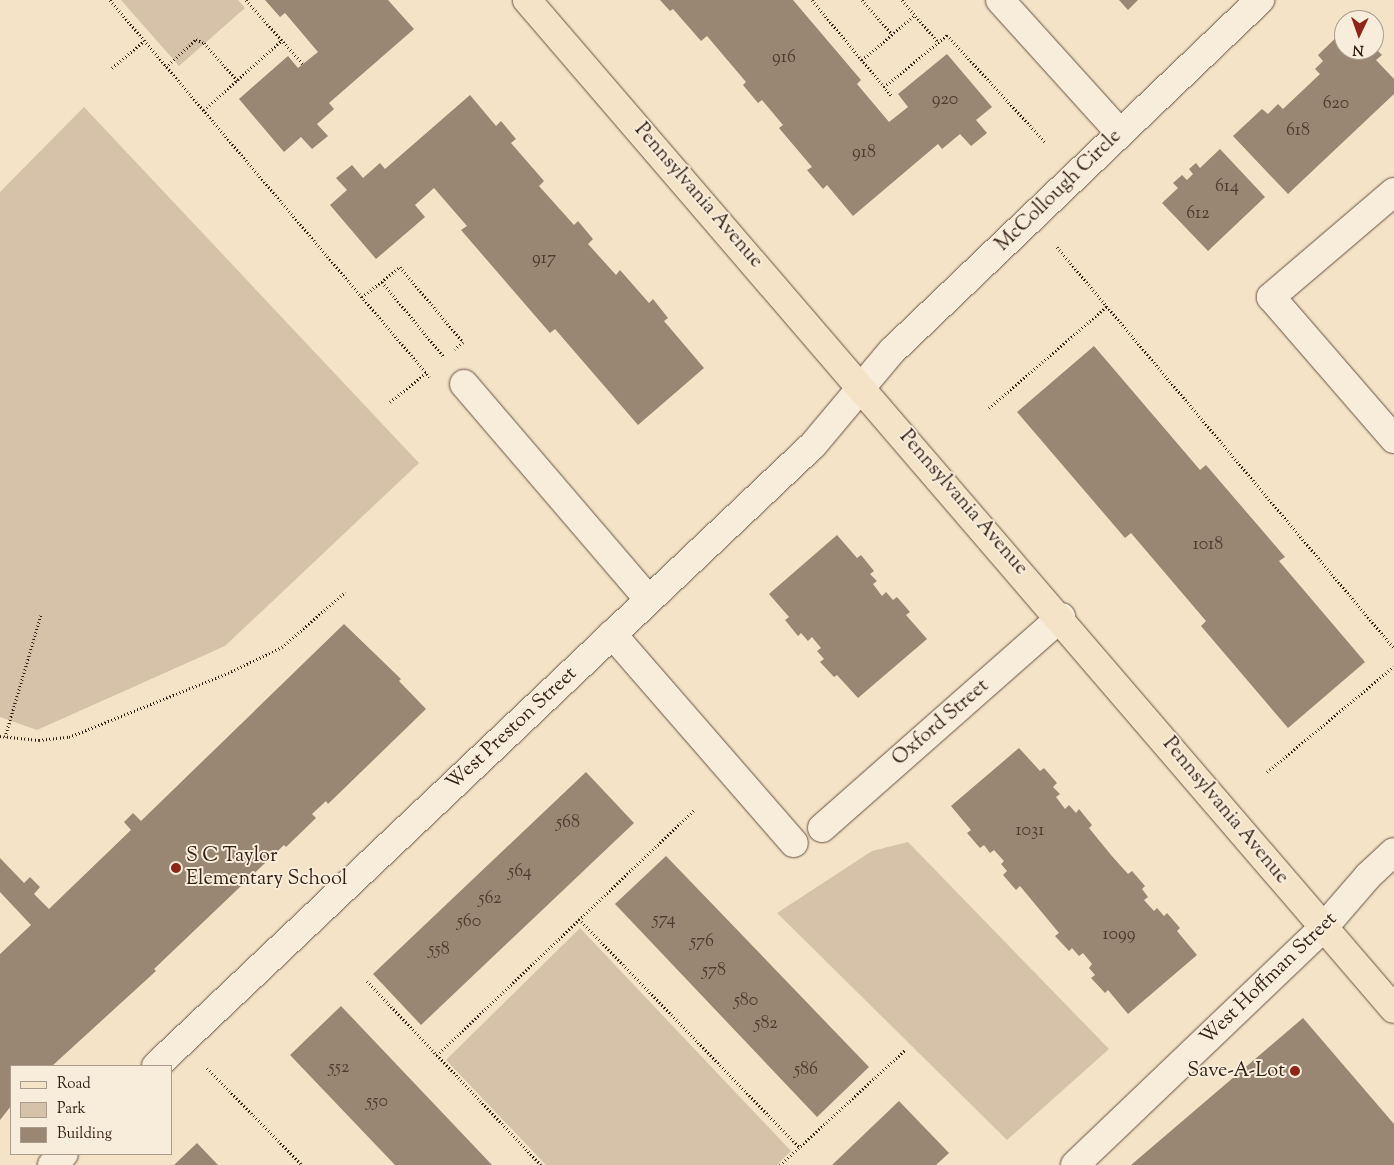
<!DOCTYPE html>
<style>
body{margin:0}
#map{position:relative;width:1394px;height:1165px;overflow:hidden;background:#f5e3c7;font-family:"Sorts Mill Goudy",serif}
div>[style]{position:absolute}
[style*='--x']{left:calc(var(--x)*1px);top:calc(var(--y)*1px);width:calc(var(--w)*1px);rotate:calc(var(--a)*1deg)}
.green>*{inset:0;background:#d5c2a9}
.building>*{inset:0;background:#998673}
.path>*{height:3px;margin-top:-1.5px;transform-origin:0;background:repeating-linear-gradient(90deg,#362217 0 1px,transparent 0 3.5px)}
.roads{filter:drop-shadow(0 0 1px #665243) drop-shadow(0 0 1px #665243)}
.minor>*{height:28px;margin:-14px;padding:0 14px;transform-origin:14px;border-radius:14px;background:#f8eddb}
.major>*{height:28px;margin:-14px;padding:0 14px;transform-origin:14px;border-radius:14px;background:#f5e3c7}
.dots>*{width:14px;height:14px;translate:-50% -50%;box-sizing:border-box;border:2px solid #f8eddb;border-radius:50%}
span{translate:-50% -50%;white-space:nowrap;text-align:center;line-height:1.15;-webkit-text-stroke:4px #f8eddb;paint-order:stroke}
.number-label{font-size:18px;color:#4f3b2e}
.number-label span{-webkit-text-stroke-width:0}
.street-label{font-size:20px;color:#362217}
.poi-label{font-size:20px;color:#362217}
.left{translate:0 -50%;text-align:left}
.right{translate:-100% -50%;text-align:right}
.legend{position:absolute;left:10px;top:1065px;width:162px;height:90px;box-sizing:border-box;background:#f8eddb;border:1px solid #aa9c8d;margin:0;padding:6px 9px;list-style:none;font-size:15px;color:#362217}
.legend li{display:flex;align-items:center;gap:10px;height:25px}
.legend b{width:25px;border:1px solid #aa9c8d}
.north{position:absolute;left:1334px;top:10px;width:50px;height:50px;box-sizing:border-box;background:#f8eddb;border:1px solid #aa9c8d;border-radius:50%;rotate:183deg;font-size:14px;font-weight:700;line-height:20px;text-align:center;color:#362217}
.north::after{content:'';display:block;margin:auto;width:18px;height:22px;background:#8f2418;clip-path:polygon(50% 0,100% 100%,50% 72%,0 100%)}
</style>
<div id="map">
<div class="green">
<i style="clip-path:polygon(121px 0,238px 0,245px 8px,179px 66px)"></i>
<i style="clip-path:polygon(84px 107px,419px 463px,225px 646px,37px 730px,0 717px,0 192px)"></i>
<i style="clip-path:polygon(908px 842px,1109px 1049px,1007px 1140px,777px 913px,872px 851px)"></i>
<i style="clip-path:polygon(580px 928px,791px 1151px,777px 1165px,546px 1165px,446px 1060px)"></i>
</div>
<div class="building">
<i style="clip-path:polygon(265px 0,388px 0,414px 29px,329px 103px,334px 109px,317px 124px,328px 136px,312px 149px,301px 137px,284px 152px,239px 99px,288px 56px,298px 68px,318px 52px,285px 13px,280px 17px)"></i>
<i style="clip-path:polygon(660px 0,793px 0,861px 80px,857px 84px,889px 122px,908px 107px,898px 94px,947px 54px,992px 107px,976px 120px,987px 133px,971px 146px,960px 134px,942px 149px,938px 144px,853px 216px,827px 185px,823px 189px,807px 170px,812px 167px,779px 128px,783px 125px,762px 100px,758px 103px,743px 85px,746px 82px,707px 36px,701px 41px,673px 9px,670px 11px)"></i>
<i style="clip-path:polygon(1119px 0,1138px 0,1128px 10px)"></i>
<i style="clip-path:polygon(1344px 30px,1344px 50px,1374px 50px,1374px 47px,1382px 55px,1376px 60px,1394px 79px,1394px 94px,1288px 194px,1233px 136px,1262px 109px,1268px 114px,1278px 104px,1283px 109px,1320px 74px,1315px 69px,1323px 61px,1318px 55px)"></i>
<i style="clip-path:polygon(470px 95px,496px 126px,501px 121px,516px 139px,511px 143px,544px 181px,539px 186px,574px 225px,578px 221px,593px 239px,588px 244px,616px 275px,620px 270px,649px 303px,653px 299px,668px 318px,664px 321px,704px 368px,638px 425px,555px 329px,550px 333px,461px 230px,467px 226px,434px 188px,415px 205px,425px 217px,376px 259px,330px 205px,347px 190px,336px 178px,352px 165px,363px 178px,380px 163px,385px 169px)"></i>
<i style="clip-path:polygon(1220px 149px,1265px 197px,1208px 251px,1162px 203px,1178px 188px,1173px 183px,1182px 175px,1187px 180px,1193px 174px,1189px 169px,1196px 163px,1200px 168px)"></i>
<i style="clip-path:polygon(1094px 346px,1200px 470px,1206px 465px,1285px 557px,1279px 561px,1365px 662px,1288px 728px,1201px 626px,1206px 621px,1131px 533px,1125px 538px,1017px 412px)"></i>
<i style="clip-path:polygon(837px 535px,857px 558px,861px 555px,874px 571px,870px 574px,877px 581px,873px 584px,882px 596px,886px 592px,893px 600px,897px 597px,910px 612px,906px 615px,927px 639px,858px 698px,837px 675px,834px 677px,820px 662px,824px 659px,817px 651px,821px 648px,812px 637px,808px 641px,801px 633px,798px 636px,785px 620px,789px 617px,769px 594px)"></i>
<i style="clip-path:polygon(344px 624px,401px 679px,399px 681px,426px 709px,328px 804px,326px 801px,312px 814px,316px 818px,286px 847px,284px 845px,154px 969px,156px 971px,52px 1066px,11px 1066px,11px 1106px,0 1120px,0 954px,31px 925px,0 892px,0 858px,24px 883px,30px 877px,40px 887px,34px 894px,49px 909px,131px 830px,124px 822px,133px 813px,141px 821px)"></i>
<i style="clip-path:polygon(1019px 748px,1040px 771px,1044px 768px,1057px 783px,1053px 787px,1060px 794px,1056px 797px,1065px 809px,1069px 805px,1076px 813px,1079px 809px,1092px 825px,1089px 828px,1111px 855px,1128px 874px,1132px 871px,1145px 886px,1142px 889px,1148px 897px,1144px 900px,1154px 911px,1157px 908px,1164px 916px,1167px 913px,1180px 928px,1177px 931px,1197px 955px,1128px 1014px,1108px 990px,1105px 993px,1091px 978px,1095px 975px,1089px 968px,1092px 964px,1083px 953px,1079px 956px,1072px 948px,1069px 951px,1055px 936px,1059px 933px,1020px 886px,1016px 890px,1003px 875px,1007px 871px,1001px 864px,1004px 861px,994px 850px,990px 853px,984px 845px,980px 848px,967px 833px,971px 830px,951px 806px)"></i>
<i style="clip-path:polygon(586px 772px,634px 823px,421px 1025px,373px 974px)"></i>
<i style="clip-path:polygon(666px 856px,869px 1067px,817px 1117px,615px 904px)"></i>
<i style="clip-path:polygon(341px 1006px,492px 1165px,395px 1165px,290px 1055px)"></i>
<i style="clip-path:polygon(1303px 1018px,1394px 1124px,1394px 1165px,1131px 1165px)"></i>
<i style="clip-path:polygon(899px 1101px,949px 1153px,936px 1165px,832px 1165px)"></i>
<i style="clip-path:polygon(197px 1143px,218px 1165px,174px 1165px)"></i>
</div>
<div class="path">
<i style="--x:110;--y:0;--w:494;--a:49.7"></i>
<i style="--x:246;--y:0;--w:86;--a:48.3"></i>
<i style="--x:812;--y:0;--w:124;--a:50.3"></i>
<i style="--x:862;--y:0;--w:45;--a:48.6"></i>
<i style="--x:902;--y:0;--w:55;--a:49.4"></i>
<i style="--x:862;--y:60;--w:70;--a:-40.3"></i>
<i style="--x:166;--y:67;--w:41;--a:-43"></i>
<i style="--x:196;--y:39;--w:9;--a:27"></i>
<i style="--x:204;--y:43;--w:50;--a:48.3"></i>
<i style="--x:112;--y:68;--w:42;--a:-40.2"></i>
<i style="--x:884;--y:87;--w:82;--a:-39.5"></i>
<i style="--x:947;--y:35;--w:145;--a:47.5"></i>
<i style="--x:204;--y:110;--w:105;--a:-41.9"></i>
<i style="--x:1057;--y:247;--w:524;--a:49.96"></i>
<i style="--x:382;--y:282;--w:97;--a:50.4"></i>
<i style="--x:362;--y:297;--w:48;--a:-38.3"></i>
<i style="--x:400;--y:267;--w:98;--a:50"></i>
<i style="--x:463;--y:342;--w:11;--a:139"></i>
<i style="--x:390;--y:402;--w:48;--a:-39"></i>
<i style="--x:989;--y:408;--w:156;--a:-40.8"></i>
<i style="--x:0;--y:736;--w:39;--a:6"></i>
<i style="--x:39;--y:740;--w:30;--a:-6"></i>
<i style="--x:69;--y:737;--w:171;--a:-21.9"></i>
<i style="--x:228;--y:673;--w:60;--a:-25.7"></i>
<i style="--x:282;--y:647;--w:84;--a:-41.1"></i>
<i style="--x:5;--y:737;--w:127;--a:-73.6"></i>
<i style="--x:1267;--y:772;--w:165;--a:-39.8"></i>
<i style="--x:579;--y:919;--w:317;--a:46"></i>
<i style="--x:367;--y:981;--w:253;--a:46.6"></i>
<i style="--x:437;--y:1055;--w:355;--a:-43.6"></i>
<i style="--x:207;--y:1068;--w:136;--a:45.6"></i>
<i style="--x:780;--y:1165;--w:170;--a:-42.6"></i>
</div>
<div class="roads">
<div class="minor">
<i style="--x:1000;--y:0;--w:179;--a:47.9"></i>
<i style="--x:1394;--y:192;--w:162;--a:139.5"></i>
<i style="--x:1271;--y:297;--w:188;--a:49.1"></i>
<i style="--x:464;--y:384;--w:284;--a:49.4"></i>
<i style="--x:612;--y:634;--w:277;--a:49"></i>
<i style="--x:822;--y:828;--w:319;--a:-41.4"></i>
<i style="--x:156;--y:1066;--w:904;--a:-43.39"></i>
<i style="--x:813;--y:445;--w:123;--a:-50"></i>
<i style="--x:892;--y:351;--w:509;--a:-43.65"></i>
<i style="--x:52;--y:1165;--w:16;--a:-43"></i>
<i style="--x:1075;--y:1165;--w:344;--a:-43.7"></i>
<i style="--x:1324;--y:927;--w:67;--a:-49.2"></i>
<i style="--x:1368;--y:876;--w:35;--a:-43"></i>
</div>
<div class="major">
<i style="--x:527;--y:0;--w:1330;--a:49.33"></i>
</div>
</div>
<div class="dots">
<i style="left:176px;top:868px;background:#8f2418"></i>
<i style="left:1295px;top:1071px;background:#8f2418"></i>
</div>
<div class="number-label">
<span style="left:784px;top:58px">916</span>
<span style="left:945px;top:100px">920</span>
<span style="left:1336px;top:104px">620</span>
<span style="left:1298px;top:131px">618</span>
<span style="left:864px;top:153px">918</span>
<span style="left:1227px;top:187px">614</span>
<span style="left:1198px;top:214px">612</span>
<span style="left:544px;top:259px">917</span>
<span style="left:1208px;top:545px">1018</span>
<span style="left:568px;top:823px">568</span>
<span style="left:1030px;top:831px">1031</span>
<span style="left:520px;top:872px">564</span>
<span style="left:490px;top:899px">562</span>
<span style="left:664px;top:920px">574</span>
<span style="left:469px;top:922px">560</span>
<span style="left:1119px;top:935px">1099</span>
<span style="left:702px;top:942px">576</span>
<span style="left:439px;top:950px">558</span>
<span style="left:714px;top:971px">578</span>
<span style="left:746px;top:1001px">580</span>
<span style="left:766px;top:1024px">582</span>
<span style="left:339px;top:1068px">552</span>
<span style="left:806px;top:1070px">586</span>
<span style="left:377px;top:1102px">550</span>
</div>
<div class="street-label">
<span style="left:1059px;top:191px;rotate:-44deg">McCollough Circle</span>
<span style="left:698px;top:196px;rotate:49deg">Pennsylvania Avenue</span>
<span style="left:963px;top:503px;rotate:49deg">Pennsylvania Avenue</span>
<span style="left:941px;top:723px;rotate:-41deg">Oxford Street</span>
<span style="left:512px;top:729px;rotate:-43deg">West Preston Street</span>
<span style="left:1225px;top:811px;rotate:50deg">Pennsylvania Avenue</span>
<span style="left:1269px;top:979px;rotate:-44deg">West Hoffman Street</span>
</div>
<div class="poi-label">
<span class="left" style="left:186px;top:868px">S C Taylor<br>Elementary School</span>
<span class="right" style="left:1285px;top:1071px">Save-A-Lot</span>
</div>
<ul class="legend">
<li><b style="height:6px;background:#f5e3c7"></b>Road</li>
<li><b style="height:14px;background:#d5c2a9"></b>Park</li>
<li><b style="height:14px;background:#998673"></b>Building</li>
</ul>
<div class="north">N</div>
</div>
